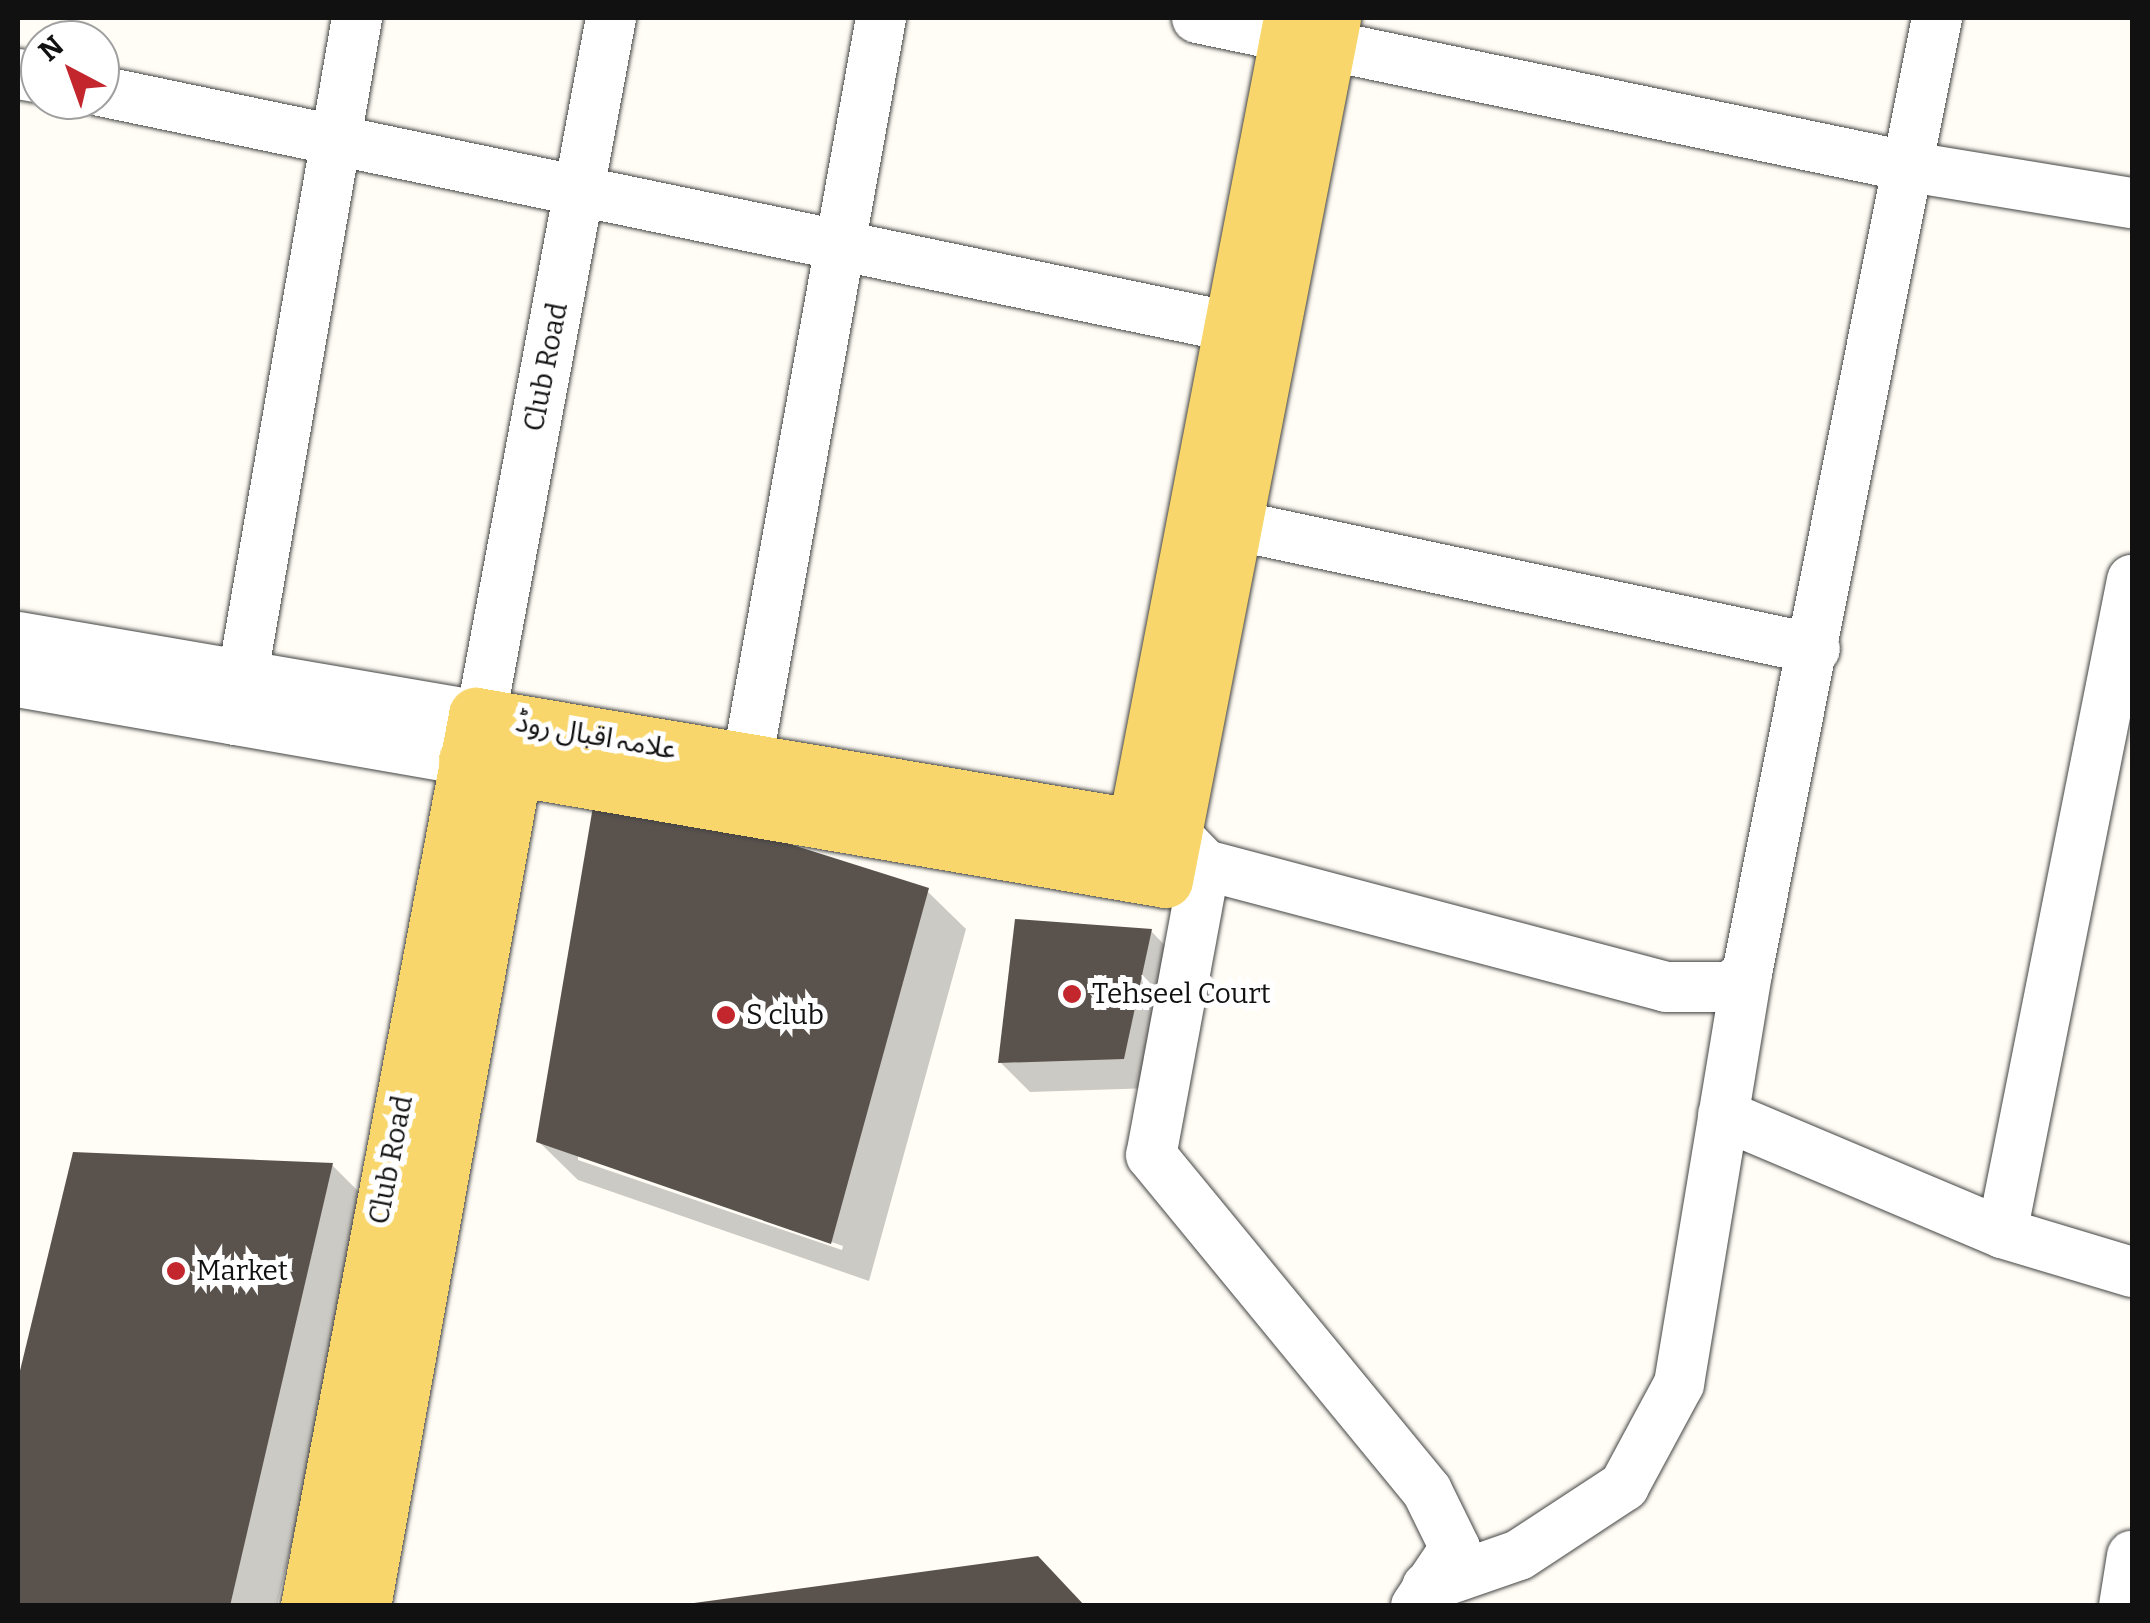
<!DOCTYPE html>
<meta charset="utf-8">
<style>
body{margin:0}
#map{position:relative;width:2150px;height:1623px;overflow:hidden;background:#fffdf5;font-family:Bitter,"Noto Sans Arabic",serif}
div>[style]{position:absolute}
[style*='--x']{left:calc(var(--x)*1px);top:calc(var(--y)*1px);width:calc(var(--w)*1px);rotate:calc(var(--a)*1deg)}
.shadow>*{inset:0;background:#0003}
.building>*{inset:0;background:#5a524d}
.roads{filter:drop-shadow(0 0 2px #444) drop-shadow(0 0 2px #444)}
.minor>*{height:50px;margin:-25px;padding:0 25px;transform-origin:25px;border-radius:25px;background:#fff}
.major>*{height:55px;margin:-27.5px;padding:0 27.5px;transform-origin:27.5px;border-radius:27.5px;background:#f9d66b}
.dots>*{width:28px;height:28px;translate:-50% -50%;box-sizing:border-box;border:5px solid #fff;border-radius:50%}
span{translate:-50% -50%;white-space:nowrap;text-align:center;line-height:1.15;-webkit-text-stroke:10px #fff;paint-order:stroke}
.street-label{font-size:28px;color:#111}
.poi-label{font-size:28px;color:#111}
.left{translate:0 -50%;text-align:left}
.frame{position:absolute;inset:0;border:20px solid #111;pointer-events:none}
.north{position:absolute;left:20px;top:20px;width:100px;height:100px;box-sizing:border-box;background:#fff;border:2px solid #a0a0a0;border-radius:50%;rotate:319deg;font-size:28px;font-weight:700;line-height:40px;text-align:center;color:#111}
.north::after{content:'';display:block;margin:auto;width:35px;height:45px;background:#c4262e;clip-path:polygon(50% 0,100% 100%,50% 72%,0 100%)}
</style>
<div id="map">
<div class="shadow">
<i style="clip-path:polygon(evenodd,927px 891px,966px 929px,869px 1281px,578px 1180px,539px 1142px,927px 891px,578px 1154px,843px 1246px,842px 1250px,578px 1160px,578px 1154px)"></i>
<i style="clip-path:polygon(1151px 931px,1180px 961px,1153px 1088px,1030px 1092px,1000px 1062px)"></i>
<i style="clip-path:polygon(75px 1154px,332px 1165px,371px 1204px,277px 1606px,18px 1606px,18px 1390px)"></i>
</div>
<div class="building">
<i style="clip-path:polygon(597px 783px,929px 888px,831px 1244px,536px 1142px)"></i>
<i style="clip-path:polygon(1015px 919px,1152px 929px,1124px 1059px,998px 1063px)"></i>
<i style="clip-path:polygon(73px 1152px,333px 1163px,230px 1606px,18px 1606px,18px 1379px)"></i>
<i style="clip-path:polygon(1038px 1556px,1085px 1606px,694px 1606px,694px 1603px)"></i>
</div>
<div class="roads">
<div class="minor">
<i style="--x:1197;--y:18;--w:729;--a:11.79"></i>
<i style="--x:1911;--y:167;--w:224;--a:9.3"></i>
<i style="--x:18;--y:74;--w:22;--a:10"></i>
<i style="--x:100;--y:91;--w:1195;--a:11.78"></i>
<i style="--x:1234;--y:525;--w:594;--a:12.05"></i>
<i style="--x:18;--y:637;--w:465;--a:9.7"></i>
<i style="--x:18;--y:682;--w:455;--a:9.9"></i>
<i style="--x:481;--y:716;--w:710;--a:-79.45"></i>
<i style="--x:235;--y:720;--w:713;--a:-80.14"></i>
<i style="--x:747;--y:762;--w:756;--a:-79.79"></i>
<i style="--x:1174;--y:833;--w:45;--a:45.9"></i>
<i style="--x:1205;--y:865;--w:477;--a:14.8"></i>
<i style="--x:1666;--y:987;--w:64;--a:0"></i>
<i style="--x:1730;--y:987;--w:22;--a:-39"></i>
<i style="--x:1747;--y:973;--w:974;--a:-78.75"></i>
<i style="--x:1205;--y:865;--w:295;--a:100.5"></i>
<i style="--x:1151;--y:1155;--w:435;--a:50.6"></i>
<i style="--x:1427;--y:1491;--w:64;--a:63.8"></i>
<i style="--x:1455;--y:1548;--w:70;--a:123.9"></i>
<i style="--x:1723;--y:1115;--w:303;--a:22.9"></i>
<i style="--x:2002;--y:1233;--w:136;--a:16.7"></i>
<i style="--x:2002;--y:1233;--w:666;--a:-78.74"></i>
<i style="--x:1427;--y:1587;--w:97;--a:-19.2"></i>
<i style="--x:1519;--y:1555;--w:126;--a:-33.3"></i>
<i style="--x:1624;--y:1486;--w:116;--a:-61.7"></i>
<i style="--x:1679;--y:1384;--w:417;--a:-80.6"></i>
<i style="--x:2124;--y:1606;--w:51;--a:-80.9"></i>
</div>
<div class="major">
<i style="--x:466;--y:760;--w:709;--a:9.74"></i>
<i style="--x:1165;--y:880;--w:878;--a:-78.97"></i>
<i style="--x:1128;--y:863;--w:861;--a:-79.08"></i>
<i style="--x:308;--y:1606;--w:907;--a:-79.32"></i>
<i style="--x:476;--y:715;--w:708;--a:9.6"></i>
<i style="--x:363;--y:1606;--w:889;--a:-79.76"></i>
</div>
</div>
<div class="dots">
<i style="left:1072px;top:994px;background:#c4262e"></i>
<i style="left:726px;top:1015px;background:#c4262e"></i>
<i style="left:176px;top:1271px;background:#c4262e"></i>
</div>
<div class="street-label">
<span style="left:546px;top:367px;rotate:-79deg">Club Road</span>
<span style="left:596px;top:736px;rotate:10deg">علامہ اقبال روڈ</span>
<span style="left:391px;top:1160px;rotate:-79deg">Club Road</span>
</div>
<div class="poi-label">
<span class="left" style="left:1092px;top:994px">Tehseel Court</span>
<span class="left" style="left:746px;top:1015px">S club</span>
<span class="left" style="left:196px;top:1271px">Market</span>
</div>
<div class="frame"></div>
<div class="north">N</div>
</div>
